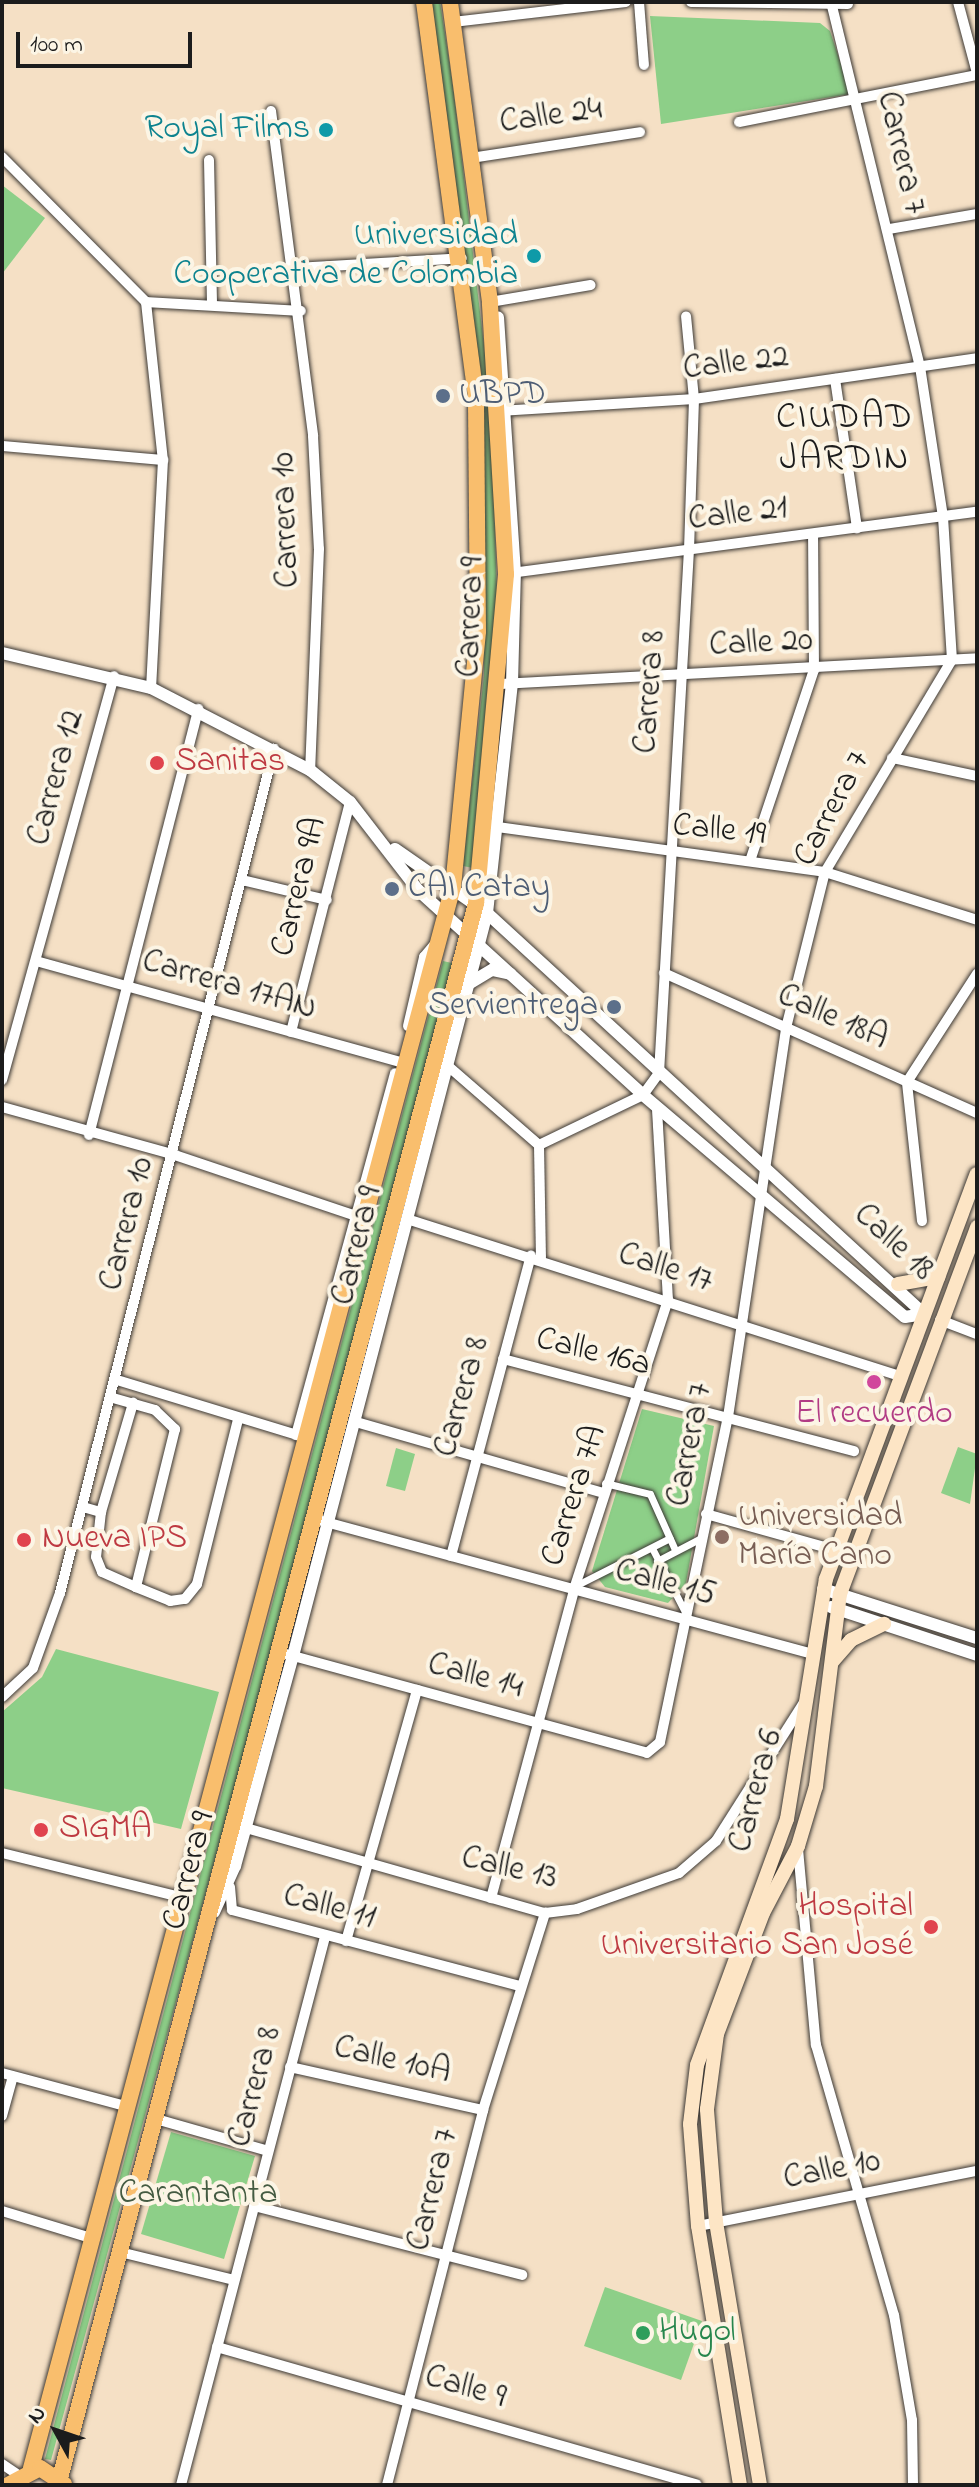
<!DOCTYPE html>
<meta charset="utf-8">
<style>
body{margin:0}
#map{position:relative;width:979px;height:2487px;overflow:hidden;background:#f5e0c5;font-family:"Indie Flower",sans-serif}
div>[style]{position:absolute}
[style*='--x']{left:calc(var(--x)*1px);top:calc(var(--y)*1px);width:calc(var(--w)*1px);rotate:calc(var(--a)*1deg)}
.green>*{inset:0;background:#8dcf88}
.roads{filter:drop-shadow(0 0 2px #3d3935) drop-shadow(0 0 2px #3d3935)}
.pedestrian>*{height:7px;margin:-3.5px;padding:0 3.5px;transform-origin:3.5px;border-radius:3.5px;background:#fff}
.minor>*{height:10px;margin:-5px;padding:0 5px;transform-origin:5px;border-radius:5px;background:#fff}
.tertiary>*{height:12px;margin:-6px;padding:0 6px;transform-origin:6px;border-radius:6px;background:#fff}
.secondary>*{height:14px;margin:-7px;padding:0 7px;transform-origin:7px;border-radius:7px;background:#fde5c5}
.primary>*{height:16px;margin:-8px;padding:0 8px;transform-origin:8px;border-radius:8px;background:#f9be6d}
.dots>*{width:22px;height:22px;translate:-50% -50%;box-sizing:border-box;border:4px solid #fcf5e5;border-radius:50%}
span{translate:-50% -50%;white-space:nowrap;text-align:center;line-height:1.15;-webkit-text-stroke:8px #fcf5e5;paint-order:stroke}
.street-label{font-size:34px;color:#1c1c1c}
.culture-label{font-size:34px;color:#0d838f}
.right{translate:-100% -50%;text-align:right}
.service-label{font-size:34px;color:#4e5e75}
.left{translate:0 -50%;text-align:left}
.health-label{font-size:34px;color:#be3a42}
.hotel-label{font-size:34px;color:#b23c85}
.education-label{font-size:34px;color:#785e54}
.park-label{font-size:34px;color:#445b42}
.leisure-label{font-size:34px;color:#27864d}
.neighbourhood-label{font-size:36px;color:#1c1c1c;letter-spacing:2px}
.frame{position:absolute;inset:0;border:4px solid #1c1c1c;pointer-events:none}
.north{position:absolute;left:16px;top:2391px;width:80px;height:80px;-webkit-text-stroke:6px #fcf5e5;paint-order:stroke;rotate:310deg;font-size:22px;font-weight:700;line-height:32px;text-align:center;color:#1c1c1c}
.north::after{content:'';display:block;margin:auto;width:28px;height:36px;background:#1c1c1c;clip-path:polygon(50% 0,100% 100%,50% 72%,0 100%)}
.scale{position:absolute;left:16px;top:32px;width:176px;height:36px;box-sizing:border-box;border:4px solid #1c1c1c;border-top:0;padding-left:10px;font-size:24px;line-height:28px;white-space:nowrap;color:#1c1c1c;-webkit-text-stroke:6px #fcf5e5;paint-order:stroke}
</style>
<div id="map">
<div class="green">
<i style="clip-path:polygon(430px 2px,440px 2px,453px 86px,491px 404px,497px 595px,473px 868px,463px 866px,484px 675px,484px 404px)"></i>
<i style="clip-path:polygon(650px 16px,820px 23px,830px 31px,851px 94px,661px 124px)"></i>
<i style="clip-path:polygon(2px 185px,45px 218px,2px 274px)"></i>
<i style="clip-path:polygon(443px 961px,452px 963px,344px 1386px,51px 2460px,45px 2459px)"></i>
<i style="clip-path:polygon(642px 1409px,714px 1426px,686px 1583px,668px 1603px,605px 1587px,592px 1571px)"></i>
<i style="clip-path:polygon(958px 1447px,977px 1454px,970px 1504px,941px 1493px)"></i>
<i style="clip-path:polygon(396px 1448px,415px 1454px,405px 1491px,386px 1486px)"></i>
<i style="clip-path:polygon(56px 1649px,219px 1692px,181px 1829px,2px 1788px,2px 1712px,42px 1677px)"></i>
<i style="clip-path:polygon(171px 2132px,255px 2156px,224px 2259px,141px 2234px)"></i>
<i style="clip-path:polygon(605px 2287px,702px 2321px,681px 2380px,584px 2346px)"></i>
</div>
<div class="roads">
<div class="pedestrian">
<i style="--x:605;--y:1483;--w:46;--a:13.7"></i>
<i style="--x:650;--y:1494;--w:61;--a:65.9"></i>
<i style="--x:652;--y:1548;--w:74;--a:62.7"></i>
<i style="--x:657;--y:1561;--w:50;--a:-27.6"></i>
<i style="--x:575;--y:1586;--w:106;--a:-26.8"></i>
</div>
<div class="minor">
<i style="--x:639;--y:2;--w:63;--a:85.5"></i>
<i style="--x:691;--y:2;--w:157;--a:0.7"></i>
<i style="--x:958;--y:2;--w:73;--a:75"></i>
<i style="--x:453;--y:22;--w:174;--a:-6.6"></i>
<i style="--x:271;--y:111;--w:328;--a:82.6"></i>
<i style="--x:313;--y:436;--w:113;--a:87"></i>
<i style="--x:319;--y:549;--w:221;--a:92.3"></i>
<i style="--x:739;--y:122;--w:243;--a:-11.2"></i>
<i style="--x:2;--y:157;--w:204;--a:45.2"></i>
<i style="--x:146;--y:302;--w:159;--a:83.9"></i>
<i style="--x:163;--y:460;--w:228;--a:93"></i>
<i style="--x:471;--y:158;--w:171;--a:-8.7"></i>
<i style="--x:209;--y:160;--w:145;--a:88.8"></i>
<i style="--x:889;--y:229;--w:89;--a:-9.7"></i>
<i style="--x:296;--y:268;--w:166;--a:-3.4"></i>
<i style="--x:146;--y:302;--w:155;--a:3.3"></i>
<i style="--x:490;--y:302;--w:102;--a:-9.6"></i>
<i style="--x:835;--y:379;--w:151;--a:81.6"></i>
<i style="--x:500;--y:411;--w:194;--a:-3.5"></i>
<i style="--x:694;--y:399;--w:286;--a:-8.2"></i>
<i style="--x:2;--y:446;--w:162;--a:5"></i>
<i style="--x:511;--y:573;--w:470;--a:-7.5"></i>
<i style="--x:501;--y:684;--w:477;--a:-3.1"></i>
<i style="--x:892;--y:758;--w:87;--a:12"></i>
<i style="--x:497;--y:827;--w:331;--a:7.8"></i>
<i style="--x:825;--y:872;--w:159;--a:17.5"></i>
<i style="--x:750;--y:861;--w:201;--a:-71.5"></i>
<i style="--x:814;--y:670;--w:136;--a:-90.4"></i>
<i style="--x:242;--y:880;--w:87;--a:13.2"></i>
<i style="--x:36;--y:961;--w:385;--a:15.5"></i>
<i style="--x:664;--y:973;--w:343;--a:24.1"></i>
<i style="--x:408;--y:1026;--w:71;--a:-76.9"></i>
<i style="--x:424;--y:957;--w:17;--a:-50"></i>
<i style="--x:291;--y:1032;--w:237;--a:-75.6"></i>
<i style="--x:448;--y:1066;--w:121;--a:41"></i>
<i style="--x:2;--y:1080;--w:419;--a:-74.5"></i>
<i style="--x:2;--y:1107;--w:180;--a:15.5"></i>
<i style="--x:175;--y:1155;--w:194;--a:18.6"></i>
<i style="--x:89;--y:1135;--w:440;--a:-75.6"></i>
<i style="--x:539;--y:1145;--w:115;--a:-25.7"></i>
<i style="--x:643;--y:1095;--w:27;--a:-54"></i>
<i style="--x:659;--y:1073;--w:524;--a:-86.72"></i>
<i style="--x:689;--y:550;--w:151;--a:-88.1"></i>
<i style="--x:694;--y:399;--w:83;--a:-95.5"></i>
<i style="--x:539;--y:1145;--w:113;--a:89"></i>
<i style="--x:410;--y:1220;--w:514;--a:17.66"></i>
<i style="--x:922;--y:1221;--w:140;--a:-96.2"></i>
<i style="--x:907;--y:1082;--w:129;--a:-57.1"></i>
<i style="--x:940;--y:1320;--w:40;--a:21"></i>
<i style="--x:503;--y:1359;--w:363;--a:14.7"></i>
<i style="--x:117;--y:1380;--w:191;--a:17"></i>
<i style="--x:113;--y:1398;--w:44;--a:15.9"></i>
<i style="--x:155;--y:1410;--w:28;--a:44"></i>
<i style="--x:175;--y:1429;--w:163;--a:103.9"></i>
<i style="--x:136;--y:1587;--w:37;--a:22"></i>
<i style="--x:170;--y:1601;--w:15;--a:-8"></i>
<i style="--x:185;--y:1599;--w:19;--a:-51"></i>
<i style="--x:197;--y:1584;--w:169;--a:-76"></i>
<i style="--x:356;--y:1422;--w:257;--a:16"></i>
<i style="--x:296;--y:1435;--w:375;--a:-74.7"></i>
<i style="--x:83;--y:1507;--w:19;--a:16"></i>
<i style="--x:101;--y:1512;--w:114;--a:-73.6"></i>
<i style="--x:101;--y:1512;--w:45;--a:96.3"></i>
<i style="--x:96;--y:1557;--w:16;--a:68"></i>
<i style="--x:102;--y:1572;--w:37;--a:24"></i>
<i style="--x:706;--y:1514;--w:134;--a:15.6"></i>
<i style="--x:322;--y:1521;--w:509;--a:15.16"></i>
<i style="--x:451;--y:1556;--w:311;--a:-75.1"></i>
<i style="--x:286;--y:1654;--w:374;--a:15.3"></i>
<i style="--x:647;--y:1753;--w:17;--a:-40"></i>
<i style="--x:660;--y:1742;--w:332;--a:-78.2"></i>
<i style="--x:728;--y:1417;--w:393;--a:-81.5"></i>
<i style="--x:786;--y:1028;--w:161;--a:-76"></i>
<i style="--x:825;--y:872;--w:247;--a:-59.1"></i>
<i style="--x:952;--y:660;--w:143;--a:-93.6"></i>
<i style="--x:943;--y:517;--w:152;--a:-98.7"></i>
<i style="--x:920;--y:367;--w:376;--a:-103.7"></i>
<i style="--x:2;--y:1697;--w:42;--a:-43.1"></i>
<i style="--x:33;--y:1668;--w:80;--a:-70.2"></i>
<i style="--x:60;--y:1593;--w:871;--a:-75.77"></i>
<i style="--x:246;--y:1828;--w:311;--a:15.9"></i>
<i style="--x:545;--y:1913;--w:32;--a:-7"></i>
<i style="--x:577;--y:1909;--w:108;--a:-19.4"></i>
<i style="--x:679;--y:1873;--w:49;--a:-40.9"></i>
<i style="--x:716;--y:1841;--w:166;--a:-57.6"></i>
<i style="--x:798;--y:1849;--w:197;--a:84.8"></i>
<i style="--x:816;--y:2045;--w:281;--a:73.9"></i>
<i style="--x:894;--y:2315;--w:107;--a:80.3"></i>
<i style="--x:912;--y:2420;--w:65;--a:89.1"></i>
<i style="--x:2;--y:1853;--w:183;--a:13.9"></i>
<i style="--x:230;--y:1887;--w:23;--a:85"></i>
<i style="--x:232;--y:1910;--w:297;--a:14.8"></i>
<i style="--x:491;--y:1898;--w:323;--a:-74.9"></i>
<i style="--x:575;--y:1586;--w:301;--a:-72"></i>
<i style="--x:668;--y:1300;--w:193;--a:-93.3"></i>
<i style="--x:346;--y:1941;--w:261;--a:-74.2"></i>
<i style="--x:290;--y:2067;--w:198;--a:12.6"></i>
<i style="--x:2;--y:2073;--w:131;--a:15"></i>
<i style="--x:2;--y:2116;--w:41;--a:-74.6"></i>
<i style="--x:156;--y:2119;--w:116;--a:15.9"></i>
<i style="--x:254;--y:2206;--w:277;--a:14.4"></i>
<i style="--x:2;--y:2211;--w:96;--a:16.9"></i>
<i style="--x:698;--y:2226;--w:284;--a:-11.2"></i>
<i style="--x:120;--y:2252;--w:117;--a:13.8"></i>
<i style="--x:217;--y:2347;--w:499;--a:16"></i>
<i style="--x:2;--y:2464;--w:18;--a:34"></i>
<i style="--x:181;--y:2485;--w:567;--a:-75.28"></i>
<i style="--x:387;--y:2485;--w:387;--a:-75.6"></i>
<i style="--x:483;--y:2110;--w:207;--a:-72.5"></i>
</div>
<div class="tertiary">
<i style="--x:2;--y:653;--w:153;--a:13.2"></i>
<i style="--x:151;--y:688;--w:179;--a:27.3"></i>
<i style="--x:310;--y:770;--w:51;--a:38.7"></i>
<i style="--x:350;--y:802;--w:111;--a:52.3"></i>
<i style="--x:418;--y:890;--w:304;--a:42.3"></i>
<i style="--x:643;--y:1095;--w:343;--a:40.3"></i>
<i style="--x:905;--y:1317;--w:19;--a:-9"></i>
<i style="--x:395;--y:849;--w:112;--a:34.8"></i>
<i style="--x:487;--y:913;--w:593;--a:42.54"></i>
<i style="--x:470;--y:983;--w:26;--a:-31"></i>
<i style="--x:492;--y:970;--w:19;--a:12"></i>
<i style="--x:823;--y:1589;--w:162;--a:17.7"></i>
<i style="--x:831;--y:1607;--w:154;--a:18.2"></i>
<i style="--x:214;--y:1912;--w:51;--a:-65.5"></i>
<i style="--x:235;--y:1866;--w:218;--a:-74.6"></i>
<i style="--x:293;--y:1656;--w:768;--a:-75.37"></i>
<i style="--x:487;--y:913;--w:230;--a:-83.8"></i>
<i style="--x:512;--y:684;--w:111;--a:-88.5"></i>
<i style="--x:515;--y:573;--w:256;--a:-93.8"></i>
</div>
<div class="secondary">
<i style="--x:898;--y:1284;--w:41;--a:-9.9"></i>
<i style="--x:832;--y:1662;--w:29;--a:-49"></i>
<i style="--x:851;--y:1640;--w:37;--a:-26"></i>
<i style="--x:740;--y:2485;--w:262;--a:-99.2"></i>
<i style="--x:698;--y:2226;--w:102;--a:-94.5"></i>
<i style="--x:690;--y:2124;--w:59;--a:-83.2"></i>
<i style="--x:697;--y:2065;--w:262;--a:-69.9"></i>
<i style="--x:787;--y:1819;--w:243;--a:-80.8"></i>
<i style="--x:826;--y:1579;--w:432;--a:-69.6"></i>
<i style="--x:760;--y:2485;--w:267;--a:-99.5"></i>
<i style="--x:716;--y:2222;--w:113;--a:-94.6"></i>
<i style="--x:707;--y:2109;--w:76;--a:-82.4"></i>
<i style="--x:717;--y:2034;--w:129;--a:-69.2"></i>
<i style="--x:763;--y:1913;--w:76;--a:-62.4"></i>
<i style="--x:798;--y:1846;--w:63;--a:-73.3"></i>
<i style="--x:816;--y:1786;--w:193;--a:-82.9"></i>
<i style="--x:840;--y:1594;--w:392;--a:-69.5"></i>
</div>
<div class="primary">
<i style="--x:31;--y:2468;--w:1636;--a:-75.06"></i>
<i style="--x:453;--y:887;--w:257;--a:-84.4"></i>
<i style="--x:478;--y:631;--w:234;--a:-90.5"></i>
<i style="--x:476;--y:397;--w:398;--a:-97.5"></i>
<i style="--x:60;--y:2478;--w:1628;--a:-75.2"></i>
<i style="--x:476;--y:904;--w:331;--a:-84.8"></i>
<i style="--x:506;--y:574;--w:272;--a:-93.4"></i>
<i style="--x:490;--y:302;--w:303;--a:-97.6"></i>
<i style="--x:8;--y:2485;--w:36;--a:-28"></i>
<i style="--x:40;--y:2468;--w:29;--a:34"></i>
</div>
</div>
<div class="dots">
<i style="left:326px;top:130px;background:#0f9aa8"></i>
<i style="left:534px;top:256px;background:#0f9aa8"></i>
<i style="left:443px;top:396px;background:#5c6f8a"></i>
<i style="left:157px;top:763px;background:#e0444e"></i>
<i style="left:392px;top:889px;background:#5c6f8a"></i>
<i style="left:614px;top:1007px;background:#5c6f8a"></i>
<i style="left:874px;top:1382px;background:#d1479c"></i>
<i style="left:722px;top:1537px;background:#8d6e63"></i>
<i style="left:24px;top:1540px;background:#e0444e"></i>
<i style="left:41px;top:1830px;background:#e0444e"></i>
<i style="left:931px;top:1927px;background:#e0444e"></i>
<i style="left:643px;top:2333px;background:#2e9e5b"></i>
</div>
<div class="street-label">
<span style="left:551px;top:117px;rotate:-8deg">Calle 24</span>
<span style="left:900px;top:153px;rotate:77deg">Carrera 7</span>
<span style="left:736px;top:364px;rotate:-7deg">Calle 22</span>
<span style="left:738px;top:515px;rotate:-7deg">Calle 21</span>
<span style="left:287px;top:520px;rotate:-92deg">Carrera 10</span>
<span style="left:472px;top:617px;rotate:-88deg">Carrera 9</span>
<span style="left:761px;top:644px;rotate:-3deg">Calle 20</span>
<span style="left:651px;top:692px;rotate:-86deg">Carrera 8</span>
<span style="left:57px;top:778px;rotate:-75deg">Carrera 12</span>
<span style="left:833px;top:809px;rotate:-62deg">Carrera 7</span>
<span style="left:719px;top:831px;rotate:6deg">Calle 19</span>
<span style="left:300px;top:887px;rotate:-76deg">Carrera 9A</span>
<span style="left:229px;top:986px;rotate:16deg">Carrera 17AN</span>
<span style="left:832px;top:1018px;rotate:24deg">Calle 18A</span>
<span style="left:128px;top:1224px;rotate:-76deg">Carrera 10</span>
<span style="left:893px;top:1243px;rotate:43deg">Calle 18</span>
<span style="left:358px;top:1246px;rotate:-76deg">Carrera 9</span>
<span style="left:665px;top:1269px;rotate:18deg">Calle 17</span>
<span style="left:593px;top:1353px;rotate:14deg">Calle 16a</span>
<span style="left:463px;top:1397px;rotate:-74deg">Carrera 8</span>
<span style="left:691px;top:1445px;rotate:-79deg">Carrera 7</span>
<span style="left:575px;top:1496px;rotate:-72deg">Carrera 7A</span>
<span style="left:665px;top:1584px;rotate:15deg">Calle 15</span>
<span style="left:475px;top:1677px;rotate:15deg">Calle 14</span>
<span style="left:757px;top:1791px;rotate:-75deg">Carrera 6</span>
<span style="left:509px;top:1869px;rotate:13deg">Calle 13</span>
<span style="left:190px;top:1871px;rotate:-75deg">Carrera 9</span>
<span style="left:329px;top:1908px;rotate:15deg">Calle 11</span>
<span style="left:392px;top:2061px;rotate:13deg">Calle 10A</span>
<span style="left:256px;top:2087px;rotate:-75deg">Carrera 8</span>
<span style="left:832px;top:2171px;rotate:-11deg">Calle 10</span>
<span style="left:434px;top:2190px;rotate:-76deg">Carrera 7</span>
<span style="left:465px;top:2388px;rotate:16deg">Calle 9</span>
</div>
<div class="culture-label">
<span class="right" style="left:310px;top:130px">Royal Films</span>
<span class="right" style="left:518px;top:256px">Universidad<br>Cooperativa de Colombia</span>
</div>
<div class="service-label">
<span class="left" style="left:459px;top:396px">UBPD</span>
<span class="left" style="left:408px;top:889px">CAI Catay</span>
<span class="right" style="left:598px;top:1007px">Servientrega</span>
</div>
<div class="health-label">
<span class="left" style="left:175px;top:763px">Sanitas</span>
<span class="left" style="left:42px;top:1540px">Nueva IPS</span>
<span class="left" style="left:59px;top:1830px">SIGMA</span>
<span class="right" style="left:913px;top:1927px">Hospital<br>Universitario San José</span>
</div>
<div class="hotel-label">
<span style="left:874px;top:1415px">El recuerdo</span>
</div>
<div class="education-label">
<span class="left" style="left:738px;top:1537px">Universidad<br>María Cano</span>
</div>
<div class="park-label">
<span style="left:198px;top:2195px">Carantanta</span>
</div>
<div class="leisure-label">
<span class="left" style="left:659px;top:2333px">Hugol</span>
</div>
<div class="neighbourhood-label">
<span style="left:845px;top:439px">CIUDAD<br>JARDIN</span>
</div>
<div class="frame"></div>
<div class="north">N</div>
<div class="scale">100 m</div>
</div>
